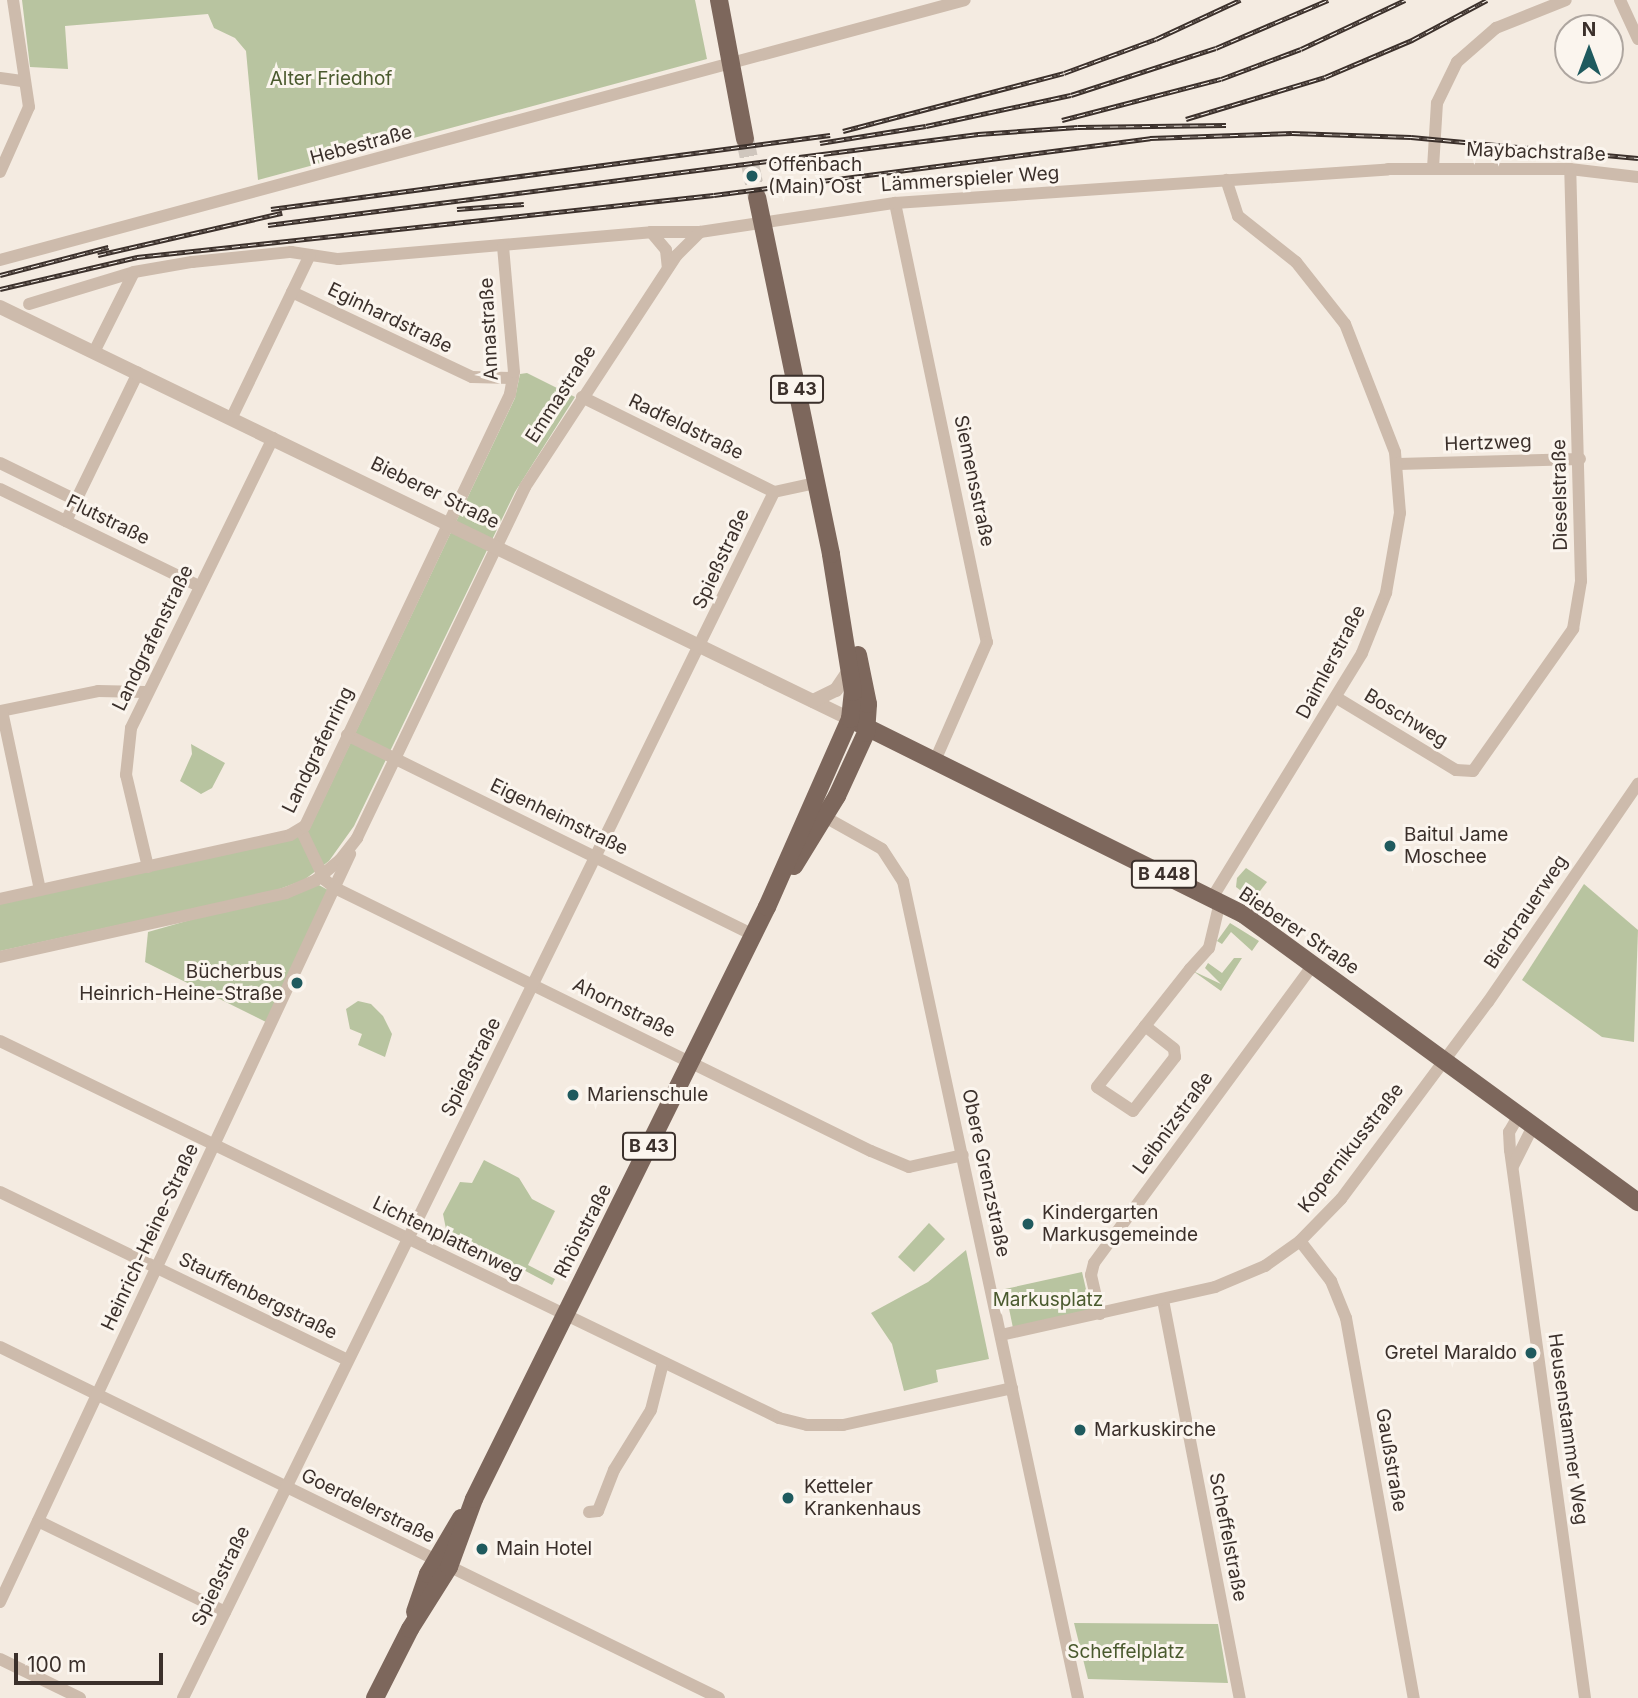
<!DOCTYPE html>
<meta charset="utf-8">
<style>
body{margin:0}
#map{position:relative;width:1638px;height:1698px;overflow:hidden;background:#f4ebe1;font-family:Inter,sans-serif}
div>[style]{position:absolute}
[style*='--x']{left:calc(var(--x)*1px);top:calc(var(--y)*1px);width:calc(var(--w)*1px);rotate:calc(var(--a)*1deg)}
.green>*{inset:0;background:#b8c4a0}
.primary-tunnel>*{height:18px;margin-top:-9px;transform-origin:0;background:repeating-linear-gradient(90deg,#cfc6bd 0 18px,transparent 0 27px)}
.minor>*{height:12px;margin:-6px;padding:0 6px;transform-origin:6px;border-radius:6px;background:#cdbbac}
.tertiary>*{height:14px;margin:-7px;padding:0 7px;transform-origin:7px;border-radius:7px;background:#cdbbac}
.primary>*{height:18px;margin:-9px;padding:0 9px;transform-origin:9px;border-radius:9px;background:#7d675c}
.rail>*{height:5px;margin-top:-2.5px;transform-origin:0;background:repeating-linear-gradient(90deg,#fbf5ee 0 8px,#3b302b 0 16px);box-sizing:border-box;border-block:2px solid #3b302b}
.dots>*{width:19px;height:19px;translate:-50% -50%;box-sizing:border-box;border:4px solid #fbf5ee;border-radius:50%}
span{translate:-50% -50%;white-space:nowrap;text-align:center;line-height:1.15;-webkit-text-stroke:6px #fbf5ee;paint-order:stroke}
.shield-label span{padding:2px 5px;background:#fbf5ee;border:2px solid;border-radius:5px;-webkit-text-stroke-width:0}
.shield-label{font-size:18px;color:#3b302b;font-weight:700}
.park-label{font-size:19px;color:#4a5a2e}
.street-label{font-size:19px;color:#3b302b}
.poi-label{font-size:19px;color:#3b302b}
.left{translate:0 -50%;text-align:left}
.right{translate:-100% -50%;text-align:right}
.north{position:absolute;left:1554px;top:14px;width:70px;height:70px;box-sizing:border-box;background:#fbf5ee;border:2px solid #aea6a0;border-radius:50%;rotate:0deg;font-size:19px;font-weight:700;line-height:28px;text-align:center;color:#3b302b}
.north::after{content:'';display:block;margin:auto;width:24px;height:32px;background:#1f5a5e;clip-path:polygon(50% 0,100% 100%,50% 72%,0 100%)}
.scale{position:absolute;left:14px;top:1653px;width:149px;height:32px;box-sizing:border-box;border:4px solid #3b302b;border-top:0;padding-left:9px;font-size:21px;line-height:24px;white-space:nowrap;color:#3b302b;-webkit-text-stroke:5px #fbf5ee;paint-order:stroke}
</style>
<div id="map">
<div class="green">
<i style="clip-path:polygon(22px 0,695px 0,707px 59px,258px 180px,246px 51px,235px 38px,214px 28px,208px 14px,65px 26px,68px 69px,30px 67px)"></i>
<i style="clip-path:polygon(527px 373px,575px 397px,515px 492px,354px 826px,329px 861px,304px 880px,274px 891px,0 951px,0 902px,309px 830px,515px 398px,520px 374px)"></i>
<i style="clip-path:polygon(191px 744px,225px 763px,212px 788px,201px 794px,180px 781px,192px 754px)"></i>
<i style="clip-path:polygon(1246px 868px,1267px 882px,1253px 900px,1236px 887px,1237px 878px)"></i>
<i style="clip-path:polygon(317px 884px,328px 890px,268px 1023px,145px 962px,148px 932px)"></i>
<i style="clip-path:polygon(1584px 884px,1638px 930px,1634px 1042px,1602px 1037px,1522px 980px)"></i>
<i style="clip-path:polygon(1230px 923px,1259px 941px,1252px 951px,1231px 932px,1222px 944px,1217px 941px)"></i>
<i style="clip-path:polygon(1234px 958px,1242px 958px,1221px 991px,1193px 971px,1221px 984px,1205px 968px,1208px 963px,1222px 973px)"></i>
<i style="clip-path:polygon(358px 1001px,371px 1004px,383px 1016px,392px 1034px,385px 1057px,358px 1045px,362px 1034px,350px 1029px,346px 1009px)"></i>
<i style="clip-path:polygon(484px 1160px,519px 1178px,532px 1199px,555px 1211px,528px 1265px,555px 1279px,552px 1285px,446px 1229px,443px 1214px,460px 1182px,472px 1183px)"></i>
<i style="clip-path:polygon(929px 1223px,945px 1239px,914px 1272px,898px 1257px)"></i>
<i style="clip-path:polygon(966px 1250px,989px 1359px,936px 1370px,938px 1382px,904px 1391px,892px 1344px,871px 1313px,928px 1282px)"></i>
<i style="clip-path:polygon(1082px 1272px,1091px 1311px,1013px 1328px,1005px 1289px)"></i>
<i style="clip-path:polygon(1074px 1623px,1218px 1624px,1228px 1683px,1088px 1679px)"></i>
</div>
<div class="primary-tunnel">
<i style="--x:745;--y:139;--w:60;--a:78.5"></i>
</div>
<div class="minor">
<i style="--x:1620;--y:0;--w:43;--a:65.2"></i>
<i style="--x:0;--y:78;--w:22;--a:8"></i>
<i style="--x:1433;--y:168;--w:65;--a:-86.5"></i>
<i style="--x:1437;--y:103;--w:46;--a:-64"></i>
<i style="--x:1457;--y:62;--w:52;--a:-41.1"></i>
<i style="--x:1496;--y:28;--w:75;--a:-21.8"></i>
<i style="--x:0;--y:172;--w:71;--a:-66"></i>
<i style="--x:29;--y:107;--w:108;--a:-98.5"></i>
<i style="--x:895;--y:203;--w:449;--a:78.2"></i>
<i style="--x:987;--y:642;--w:127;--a:113.7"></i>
<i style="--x:651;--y:232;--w:23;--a:50"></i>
<i style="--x:666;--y:250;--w:18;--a:84"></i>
<i style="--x:0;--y:260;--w:999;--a:-15.08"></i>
<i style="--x:292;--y:292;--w:199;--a:25.3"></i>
<i style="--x:472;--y:377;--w:41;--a:1.4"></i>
<i style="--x:29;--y:304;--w:110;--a:-16.9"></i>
<i style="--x:134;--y:272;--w:59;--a:-9.8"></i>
<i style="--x:192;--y:262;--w:100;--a:-5.8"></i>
<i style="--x:291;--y:252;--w:48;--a:8.5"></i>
<i style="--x:338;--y:259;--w:314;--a:-4.9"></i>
<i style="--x:651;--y:232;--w:49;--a:0"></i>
<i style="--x:700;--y:232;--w:197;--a:-8.5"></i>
<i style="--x:895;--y:203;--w:494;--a:-3.9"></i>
<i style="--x:1388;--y:169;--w:182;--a:0"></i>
<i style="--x:1570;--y:169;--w:68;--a:6.7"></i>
<i style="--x:94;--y:352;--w:89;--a:-63.4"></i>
<i style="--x:582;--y:397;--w:214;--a:26.3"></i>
<i style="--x:231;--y:419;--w:182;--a:-64.3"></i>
<i style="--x:0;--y:463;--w:85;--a:26"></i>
<i style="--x:1398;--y:464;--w:182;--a:-1.6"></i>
<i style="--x:0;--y:489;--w:221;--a:26"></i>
<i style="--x:774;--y:492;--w:43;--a:-12.1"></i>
<i style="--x:66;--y:521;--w:165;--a:-64.1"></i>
<i style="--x:1337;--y:698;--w:139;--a:31.2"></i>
<i style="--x:1456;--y:770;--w:17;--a:3"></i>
<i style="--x:1473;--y:771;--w:174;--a:-54.8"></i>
<i style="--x:1573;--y:629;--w:49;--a:-80.5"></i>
<i style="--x:1581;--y:581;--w:412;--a:-91.5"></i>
<i style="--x:0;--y:711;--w:100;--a:-11.5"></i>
<i style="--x:98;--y:691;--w:47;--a:1.2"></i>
<i style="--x:2;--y:711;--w:183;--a:78"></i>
<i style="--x:347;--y:735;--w:453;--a:26.2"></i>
<i style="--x:825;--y:817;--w:65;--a:29.3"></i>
<i style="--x:882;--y:849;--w:38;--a:57"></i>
<i style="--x:903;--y:881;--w:836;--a:77.91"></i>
<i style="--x:301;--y:830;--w:55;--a:64.4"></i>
<i style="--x:325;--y:880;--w:13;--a:39"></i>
<i style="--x:335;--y:888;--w:597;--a:26.14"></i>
<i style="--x:871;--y:1151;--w:41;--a:22.8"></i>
<i style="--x:909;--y:1167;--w:55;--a:-12.5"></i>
<i style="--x:148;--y:867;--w:95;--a:-103.4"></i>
<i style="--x:126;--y:775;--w:47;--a:-83.9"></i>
<i style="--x:131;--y:728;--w:323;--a:-63.9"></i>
<i style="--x:1212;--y:898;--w:287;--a:-58.5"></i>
<i style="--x:1362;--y:653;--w:65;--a:-68.2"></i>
<i style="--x:1386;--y:593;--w:81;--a:-80.1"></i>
<i style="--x:1400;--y:513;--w:61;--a:-94.7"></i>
<i style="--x:1395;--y:452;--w:137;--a:-111.3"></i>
<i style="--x:1345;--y:324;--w:79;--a:-128.3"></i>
<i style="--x:1296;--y:262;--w:74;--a:-141.6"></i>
<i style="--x:1238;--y:216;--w:38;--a:-108"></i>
<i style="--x:0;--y:899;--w:297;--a:-12.4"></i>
<i style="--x:290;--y:835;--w:17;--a:-31"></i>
<i style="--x:305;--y:826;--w:478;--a:-64.6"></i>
<i style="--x:510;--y:394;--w:22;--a:-80"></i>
<i style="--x:514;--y:372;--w:126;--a:-95"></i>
<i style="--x:0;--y:957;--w:293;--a:-12.6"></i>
<i style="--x:286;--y:893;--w:33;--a:-23"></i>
<i style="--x:316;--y:880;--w:31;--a:-40"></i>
<i style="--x:340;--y:860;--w:28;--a:-52"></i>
<i style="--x:357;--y:838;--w:389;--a:-64.4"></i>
<i style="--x:525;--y:487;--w:277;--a:-56.8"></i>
<i style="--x:677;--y:255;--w:33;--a:-45"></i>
<i style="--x:1145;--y:1026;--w:37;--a:38"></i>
<i style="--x:1174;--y:1049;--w:8;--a:83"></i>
<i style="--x:1175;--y:1057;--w:68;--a:127.9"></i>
<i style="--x:1133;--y:1111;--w:43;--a:-146.3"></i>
<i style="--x:1097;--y:1087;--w:78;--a:-51.8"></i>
<i style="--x:1145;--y:1026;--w:73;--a:-51.7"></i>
<i style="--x:1190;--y:969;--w:28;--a:-48"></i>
<i style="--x:1209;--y:948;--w:47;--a:-76.6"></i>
<i style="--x:0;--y:1041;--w:865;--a:25.82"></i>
<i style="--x:779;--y:1418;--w:29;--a:14"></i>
<i style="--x:807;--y:1425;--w:36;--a:0"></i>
<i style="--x:843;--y:1425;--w:173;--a:-12.3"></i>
<i style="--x:1519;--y:1115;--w:20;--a:120"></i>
<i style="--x:1509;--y:1132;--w:18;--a:87"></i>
<i style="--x:1510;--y:1150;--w:553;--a:82.21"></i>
<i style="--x:1513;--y:1166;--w:45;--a:-63.4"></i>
<i style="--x:0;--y:1192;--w:386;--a:25.8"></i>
<i style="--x:1300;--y:1241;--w:51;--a:52.2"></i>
<i style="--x:1331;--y:1281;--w:40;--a:68"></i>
<i style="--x:1346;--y:1318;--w:386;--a:79.9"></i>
<i style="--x:1163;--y:1300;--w:405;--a:79.1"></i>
<i style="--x:1100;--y:1314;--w:40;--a:-103"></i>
<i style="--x:1091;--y:1275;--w:12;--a:-76"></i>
<i style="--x:1094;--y:1263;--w:371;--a:-53.7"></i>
<i style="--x:1001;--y:1335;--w:219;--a:-12.6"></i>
<i style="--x:1215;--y:1287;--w:54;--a:-22.8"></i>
<i style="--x:1265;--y:1266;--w:43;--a:-35.5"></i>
<i style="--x:1300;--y:1241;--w:59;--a:-45.7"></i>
<i style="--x:1341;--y:1199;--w:246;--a:-53.3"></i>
<i style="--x:1488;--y:1002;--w:265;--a:-55.5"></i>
<i style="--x:0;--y:1347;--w:800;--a:26.02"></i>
<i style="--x:589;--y:1512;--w:9;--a:-6"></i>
<i style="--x:598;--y:1511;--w:44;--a:-68.7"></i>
<i style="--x:614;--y:1470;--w:70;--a:-58.3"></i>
<i style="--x:651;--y:1410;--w:49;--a:-75.7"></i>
<i style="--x:38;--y:1521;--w:208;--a:25.9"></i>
<i style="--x:0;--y:1602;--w:826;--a:-64.92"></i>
<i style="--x:0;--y:1659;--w:89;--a:26"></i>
<i style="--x:183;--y:1698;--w:1343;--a:-63.89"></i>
</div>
<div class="tertiary">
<i style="--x:0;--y:307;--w:945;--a:25.86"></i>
<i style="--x:813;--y:701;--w:25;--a:-26"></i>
<i style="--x:836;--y:690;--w:23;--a:-56"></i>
</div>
<div class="primary">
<i style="--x:719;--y:0;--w:141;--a:79.4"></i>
<i style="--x:850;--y:719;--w:439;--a:26.4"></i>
<i style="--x:1243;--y:914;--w:489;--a:36.1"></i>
<i style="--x:794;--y:866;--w:82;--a:-58.4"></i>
<i style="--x:837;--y:796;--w:69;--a:-65.3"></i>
<i style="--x:866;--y:733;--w:29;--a:-86"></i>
<i style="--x:868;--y:704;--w:50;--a:-101.5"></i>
<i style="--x:415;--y:1612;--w:40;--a:-71.1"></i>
<i style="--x:428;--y:1574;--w:65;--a:-59.5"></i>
<i style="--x:375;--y:1698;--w:77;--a:-63.1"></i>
<i style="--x:410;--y:1629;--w:73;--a:-57.8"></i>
<i style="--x:449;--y:1567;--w:72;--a:-69.8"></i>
<i style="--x:474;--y:1499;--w:661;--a:-63.67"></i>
<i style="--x:767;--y:907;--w:206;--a:-66.2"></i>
<i style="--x:850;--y:719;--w:27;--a:-84"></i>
<i style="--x:853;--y:692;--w:140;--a:-99.1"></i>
<i style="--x:831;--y:554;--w:364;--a:-101.7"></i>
</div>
<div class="rail">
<i style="--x:1186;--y:119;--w:145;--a:-16.8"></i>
<i style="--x:1325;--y:77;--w:95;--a:-23"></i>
<i style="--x:1412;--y:40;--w:85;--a:-28.1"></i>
<i style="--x:1062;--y:120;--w:164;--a:-14.5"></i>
<i style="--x:1221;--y:79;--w:85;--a:-20.6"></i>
<i style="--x:1301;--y:49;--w:115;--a:-25.2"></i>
<i style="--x:843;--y:131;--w:228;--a:-14.7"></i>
<i style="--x:1064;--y:73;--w:98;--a:-20.3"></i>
<i style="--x:1156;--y:39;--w:93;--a:-24.9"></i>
<i style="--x:820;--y:143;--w:107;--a:-9.1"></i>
<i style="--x:926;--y:126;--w:148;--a:-12.1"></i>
<i style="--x:1071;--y:95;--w:152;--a:-18"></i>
<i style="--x:1216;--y:48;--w:122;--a:-23.2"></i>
<i style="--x:271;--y:209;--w:564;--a:-7.54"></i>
<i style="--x:457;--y:209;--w:67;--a:-4.3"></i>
<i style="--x:268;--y:225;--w:716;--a:-7.3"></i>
<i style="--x:978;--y:134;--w:100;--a:-4"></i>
<i style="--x:1078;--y:127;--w:148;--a:-0.8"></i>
<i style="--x:98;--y:255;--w:189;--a:-12.9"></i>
<i style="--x:0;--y:275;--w:112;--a:-14.5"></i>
<i style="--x:0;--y:289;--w:141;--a:-13.1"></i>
<i style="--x:137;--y:257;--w:580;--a:-6.13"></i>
<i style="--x:714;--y:195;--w:440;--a:-7.4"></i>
<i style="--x:1150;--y:138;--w:142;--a:-2"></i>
<i style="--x:1292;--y:133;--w:119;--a:1.9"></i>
<i style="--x:1411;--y:137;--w:228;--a:5.3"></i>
</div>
<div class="dots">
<i style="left:752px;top:176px;background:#1f5a5e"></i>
<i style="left:1390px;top:846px;background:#1f5a5e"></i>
<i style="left:297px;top:983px;background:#1f5a5e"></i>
<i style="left:573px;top:1095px;background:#1f5a5e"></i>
<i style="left:1028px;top:1224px;background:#1f5a5e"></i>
<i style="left:1531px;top:1353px;background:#1f5a5e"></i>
<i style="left:1080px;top:1430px;background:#1f5a5e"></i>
<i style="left:788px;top:1498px;background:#1f5a5e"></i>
<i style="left:482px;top:1549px;background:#1f5a5e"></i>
</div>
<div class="shield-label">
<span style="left:797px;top:389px">B 43</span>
<span style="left:1164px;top:874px">B 448</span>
<span style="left:649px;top:1146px">B 43</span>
</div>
<div class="park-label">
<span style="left:331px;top:79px">Alter Friedhof</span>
<span style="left:1048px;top:1300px">Markusplatz</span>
<span style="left:1126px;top:1652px">Scheffelplatz</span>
</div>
<div class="street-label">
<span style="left:361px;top:145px;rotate:-15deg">Hebestraße</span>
<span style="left:1536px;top:152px;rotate:2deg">Maybachstraße</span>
<span style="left:970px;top:179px;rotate:-4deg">Lämmerspieler Weg</span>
<span style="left:390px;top:318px;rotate:26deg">Eginhardstraße</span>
<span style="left:489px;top:329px;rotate:-93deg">Annastraße</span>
<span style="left:561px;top:394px;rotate:-57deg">Emmastraße</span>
<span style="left:686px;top:427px;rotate:26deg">Radfeldstraße</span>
<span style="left:1488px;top:443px;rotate:-2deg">Hertzweg</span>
<span style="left:974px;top:481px;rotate:78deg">Siemensstraße</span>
<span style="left:435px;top:493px;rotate:26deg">Bieberer Straße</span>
<span style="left:1560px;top:495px;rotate:-91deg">Dieselstraße</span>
<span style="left:108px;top:520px;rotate:26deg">Flutstraße</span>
<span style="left:721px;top:559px;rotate:-65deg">Spießstraße</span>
<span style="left:153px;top:638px;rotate:-64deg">Landgrafenstraße</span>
<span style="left:1331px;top:662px;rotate:-62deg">Daimlerstraße</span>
<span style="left:1406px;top:718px;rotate:31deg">Boschweg</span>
<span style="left:318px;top:750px;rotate:-64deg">Landgrafenring</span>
<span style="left:559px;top:817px;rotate:26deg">Eigenheimstraße</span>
<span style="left:1526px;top:912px;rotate:-56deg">Bierbrauerweg</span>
<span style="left:1299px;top:931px;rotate:34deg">Bieberer Straße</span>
<span style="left:624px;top:1008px;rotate:26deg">Ahornstraße</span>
<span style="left:471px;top:1067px;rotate:-63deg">Spießstraße</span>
<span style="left:1173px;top:1123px;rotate:-54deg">Leibnizstraße</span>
<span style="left:1351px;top:1148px;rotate:-52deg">Kopernikusstraße</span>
<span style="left:986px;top:1173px;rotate:78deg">Obere Grenzstraße</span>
<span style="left:583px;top:1231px;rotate:-63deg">Rhönstraße</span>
<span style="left:150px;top:1237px;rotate:-65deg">Heinrich-Heine-Straße</span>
<span style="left:448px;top:1238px;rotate:26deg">Lichtenplattenweg</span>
<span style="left:258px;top:1296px;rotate:26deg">Stauffenbergstraße</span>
<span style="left:1568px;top:1429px;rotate:82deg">Heusenstammer Weg</span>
<span style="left:1391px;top:1460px;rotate:80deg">Gaußstraße</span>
<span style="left:368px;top:1506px;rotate:26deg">Goerdelerstraße</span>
<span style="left:1228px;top:1537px;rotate:79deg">Scheffelstraße</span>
<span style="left:221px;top:1576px;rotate:-64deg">Spießstraße</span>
</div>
<div class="poi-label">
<span class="left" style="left:768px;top:176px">Offenbach<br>(Main) Ost</span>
<span class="left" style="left:1404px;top:846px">Baitul Jame<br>Moschee</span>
<span class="right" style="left:283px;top:983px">Bücherbus<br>Heinrich-Heine-Straße</span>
<span class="left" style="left:587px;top:1095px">Marienschule</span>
<span class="left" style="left:1042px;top:1224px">Kindergarten<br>Markusgemeinde</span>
<span class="right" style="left:1517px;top:1353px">Gretel Maraldo</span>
<span class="left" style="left:1094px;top:1430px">Markuskirche</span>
<span class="left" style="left:804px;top:1498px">Ketteler<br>Krankenhaus</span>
<span class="left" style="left:496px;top:1549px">Main Hotel</span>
</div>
<div class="north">N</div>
<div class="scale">100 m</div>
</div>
